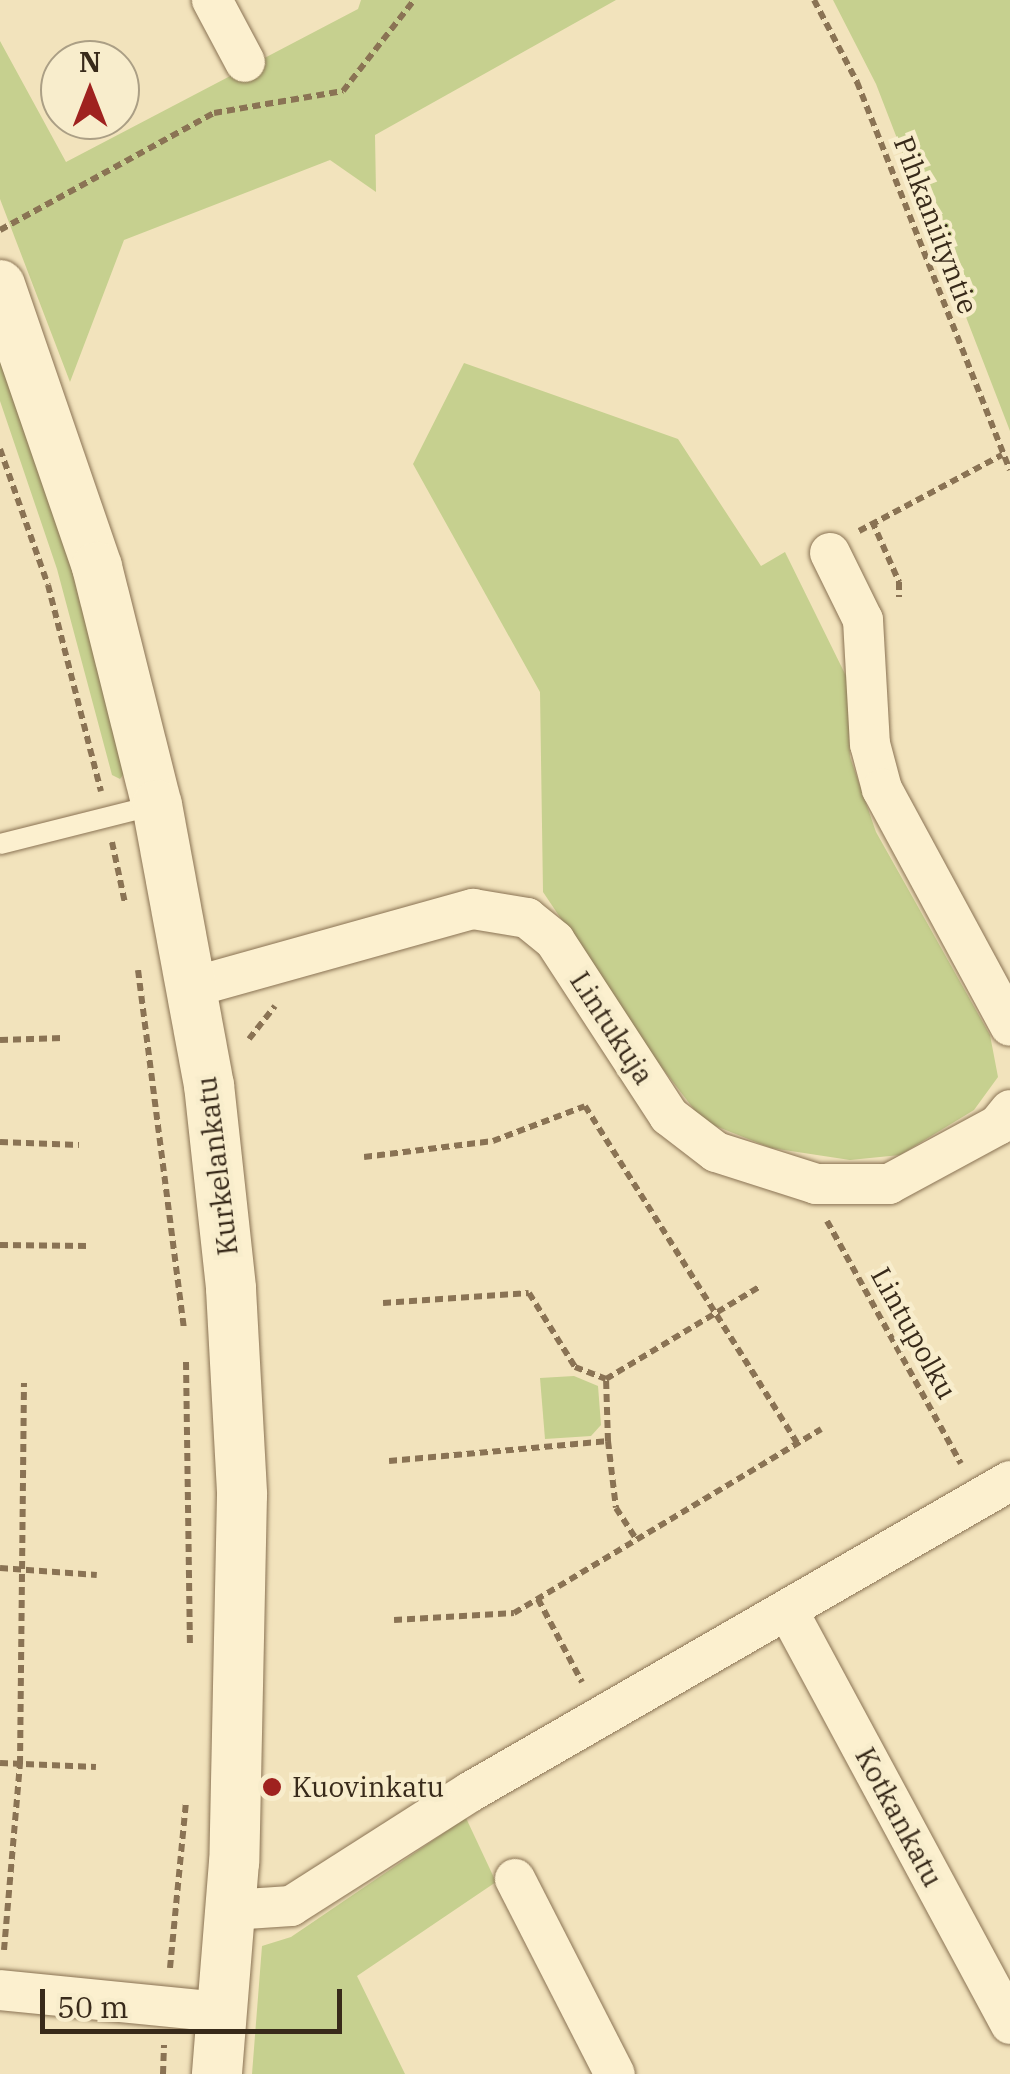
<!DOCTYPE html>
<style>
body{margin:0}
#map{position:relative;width:1010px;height:2074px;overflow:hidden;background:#f2e3bc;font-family:"IBM Plex Serif",serif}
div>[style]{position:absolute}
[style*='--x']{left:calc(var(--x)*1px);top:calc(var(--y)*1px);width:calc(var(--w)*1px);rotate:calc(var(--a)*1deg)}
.green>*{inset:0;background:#c6d08f}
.path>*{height:6px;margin-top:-3px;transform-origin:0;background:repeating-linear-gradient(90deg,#8a7354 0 8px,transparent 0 13px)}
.roads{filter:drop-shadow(0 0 2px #8a7354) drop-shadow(0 0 2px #8a7354)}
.service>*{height:20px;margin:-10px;padding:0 10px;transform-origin:10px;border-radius:10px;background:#fcf0cf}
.minor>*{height:40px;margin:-20px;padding:0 20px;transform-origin:20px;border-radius:20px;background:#fcf0cf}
.tertiary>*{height:50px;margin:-25px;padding:0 25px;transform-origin:25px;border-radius:25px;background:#fcf0cf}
.dots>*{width:28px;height:28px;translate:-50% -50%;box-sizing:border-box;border:5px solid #f8edcc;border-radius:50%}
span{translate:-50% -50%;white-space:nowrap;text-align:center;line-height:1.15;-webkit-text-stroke:9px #f8edcc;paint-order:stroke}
.street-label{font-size:28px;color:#382a1a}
.poi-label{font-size:28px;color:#382a1a}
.left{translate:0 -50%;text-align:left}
.north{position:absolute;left:40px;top:40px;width:100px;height:100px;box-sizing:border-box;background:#f8edcc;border:2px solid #ab9f85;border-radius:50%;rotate:0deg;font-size:28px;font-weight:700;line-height:40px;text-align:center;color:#382a1a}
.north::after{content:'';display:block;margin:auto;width:35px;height:45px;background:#9f221f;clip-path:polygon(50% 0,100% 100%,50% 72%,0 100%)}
.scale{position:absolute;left:40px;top:1989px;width:302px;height:45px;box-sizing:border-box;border:5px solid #382a1a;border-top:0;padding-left:12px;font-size:30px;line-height:35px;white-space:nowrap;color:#382a1a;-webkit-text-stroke:8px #f8edcc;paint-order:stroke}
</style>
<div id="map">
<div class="green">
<i style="clip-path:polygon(361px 0,616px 0,375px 135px,376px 192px,330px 160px,124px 240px,70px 382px,0 199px,0 41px,66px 162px,358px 9px)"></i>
<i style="clip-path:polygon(833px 0,1010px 0,1010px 431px,876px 84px)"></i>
<i style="clip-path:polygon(0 356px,70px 564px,126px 771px,120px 779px,112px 775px,57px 569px,0 401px)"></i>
<i style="clip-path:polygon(464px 363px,678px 439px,761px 566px,785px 552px,848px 680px,850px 757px,876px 832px,990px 1035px,998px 1077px,974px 1110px,900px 1155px,850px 1160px,771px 1148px,703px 1121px,656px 1060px,543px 892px,540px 692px,413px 464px)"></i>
<i style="clip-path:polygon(574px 1376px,598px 1386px,601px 1425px,591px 1436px,545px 1439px,540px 1378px)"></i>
<i style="clip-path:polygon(466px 1818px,496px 1882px,357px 1976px,405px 2074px,252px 2074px,262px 1946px,291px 1937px)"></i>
</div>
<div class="path">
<i style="--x:814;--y:0;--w:93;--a:62.3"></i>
<i style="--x:857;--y:82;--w:417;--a:68.5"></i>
<i style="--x:0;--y:230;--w:244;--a:-28.7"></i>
<i style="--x:214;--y:113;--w:131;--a:-9.7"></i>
<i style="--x:343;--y:91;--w:115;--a:-52"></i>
<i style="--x:0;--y:449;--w:144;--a:70.6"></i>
<i style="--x:48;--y:585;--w:213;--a:75.6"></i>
<i style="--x:872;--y:521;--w:67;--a:66.1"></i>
<i style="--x:899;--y:582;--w:15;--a:90"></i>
<i style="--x:859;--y:531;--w:162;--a:-28"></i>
<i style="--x:112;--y:842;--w:62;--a:78"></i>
<i style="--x:138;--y:970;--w:362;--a:82.7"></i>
<i style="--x:249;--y:1039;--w:42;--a:-51.8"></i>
<i style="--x:0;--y:1040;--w:63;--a:-1.8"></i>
<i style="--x:0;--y:1142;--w:79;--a:2.2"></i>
<i style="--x:364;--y:1157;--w:130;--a:-7.1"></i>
<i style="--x:493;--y:1141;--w:98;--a:-20.8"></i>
<i style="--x:585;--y:1106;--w:398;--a:57.8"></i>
<i style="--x:827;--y:1221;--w:277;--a:61.1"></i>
<i style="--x:0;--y:1245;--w:88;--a:0.7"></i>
<i style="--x:383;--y:1303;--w:146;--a:-3.9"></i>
<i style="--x:529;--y:1293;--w:87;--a:58.1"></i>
<i style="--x:575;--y:1367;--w:33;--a:21"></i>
<i style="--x:186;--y:1362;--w:282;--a:89.2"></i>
<i style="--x:608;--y:1441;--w:67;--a:83.2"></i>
<i style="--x:616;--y:1508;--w:38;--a:57"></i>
<i style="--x:389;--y:1461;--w:220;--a:-5.2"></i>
<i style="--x:608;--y:1441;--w:62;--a:-91.8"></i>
<i style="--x:606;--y:1379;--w:181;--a:-31"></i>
<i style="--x:0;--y:1568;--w:97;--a:4.1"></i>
<i style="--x:538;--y:1599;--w:94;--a:62.1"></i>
<i style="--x:394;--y:1620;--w:120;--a:-3.3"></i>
<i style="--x:514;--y:1613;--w:358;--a:-30.9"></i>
<i style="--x:0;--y:1763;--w:96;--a:2.4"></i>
<i style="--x:4;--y:1950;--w:187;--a:-85.1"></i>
<i style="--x:20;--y:1764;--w:381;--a:-89.4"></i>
<i style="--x:170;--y:1968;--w:168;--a:-84.5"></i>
<i style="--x:163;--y:2074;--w:29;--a:-88"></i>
</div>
<div class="roads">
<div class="service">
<i style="--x:0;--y:844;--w:160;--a:-14.1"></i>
</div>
<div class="minor">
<i style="--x:212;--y:0;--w:70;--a:62"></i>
<i style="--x:830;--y:553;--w:75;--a:63.8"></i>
<i style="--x:863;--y:620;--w:124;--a:86.8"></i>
<i style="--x:870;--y:744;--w:47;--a:75.1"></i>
<i style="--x:882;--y:789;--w:269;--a:61.6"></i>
<i style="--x:193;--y:987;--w:291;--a:-15.6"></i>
<i style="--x:473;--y:909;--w:55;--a:9.5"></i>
<i style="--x:527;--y:918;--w:36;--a:39"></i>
<i style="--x:555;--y:941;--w:209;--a:56.9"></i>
<i style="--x:669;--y:1116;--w:59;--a:37.5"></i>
<i style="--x:716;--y:1152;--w:105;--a:17.7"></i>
<i style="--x:816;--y:1184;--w:73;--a:0"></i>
<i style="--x:889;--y:1184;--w:124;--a:-28.4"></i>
<i style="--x:998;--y:1125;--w:19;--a:-51"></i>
<i style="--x:788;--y:1611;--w:469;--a:61.7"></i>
<i style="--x:515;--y:1879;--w:219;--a:62.9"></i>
<i style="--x:231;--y:1910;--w:60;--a:-3.8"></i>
<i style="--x:291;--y:1906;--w:212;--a:-32.5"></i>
<i style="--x:470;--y:1792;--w:623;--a:-29.94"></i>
<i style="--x:0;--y:1990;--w:223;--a:5.7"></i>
</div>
<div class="tertiary">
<i style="--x:0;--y:285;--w:298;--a:71"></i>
<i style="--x:97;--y:567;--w:245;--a:75.9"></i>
<i style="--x:157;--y:805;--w:285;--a:79.5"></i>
<i style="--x:209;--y:1085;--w:205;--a:83.8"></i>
<i style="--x:231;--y:1289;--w:206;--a:86.9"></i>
<i style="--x:242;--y:1495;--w:367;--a:91.2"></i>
<i style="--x:234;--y:1862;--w:213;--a:94.6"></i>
</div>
</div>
<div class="dots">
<i style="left:272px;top:1787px;background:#9f221f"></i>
</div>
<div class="street-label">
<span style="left:936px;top:225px;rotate:69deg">Pihkaniityntie</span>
<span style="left:612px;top:1028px;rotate:57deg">Lintukuja</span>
<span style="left:217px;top:1166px;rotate:-97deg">Kurkelankatu</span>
<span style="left:914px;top:1333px;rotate:61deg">Lintupolku</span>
<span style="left:899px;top:1817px;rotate:62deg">Kotkankatu</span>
</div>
<div class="poi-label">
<span class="left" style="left:292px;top:1787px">Kuovinkatu</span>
</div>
<div class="north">N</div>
<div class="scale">50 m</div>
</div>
